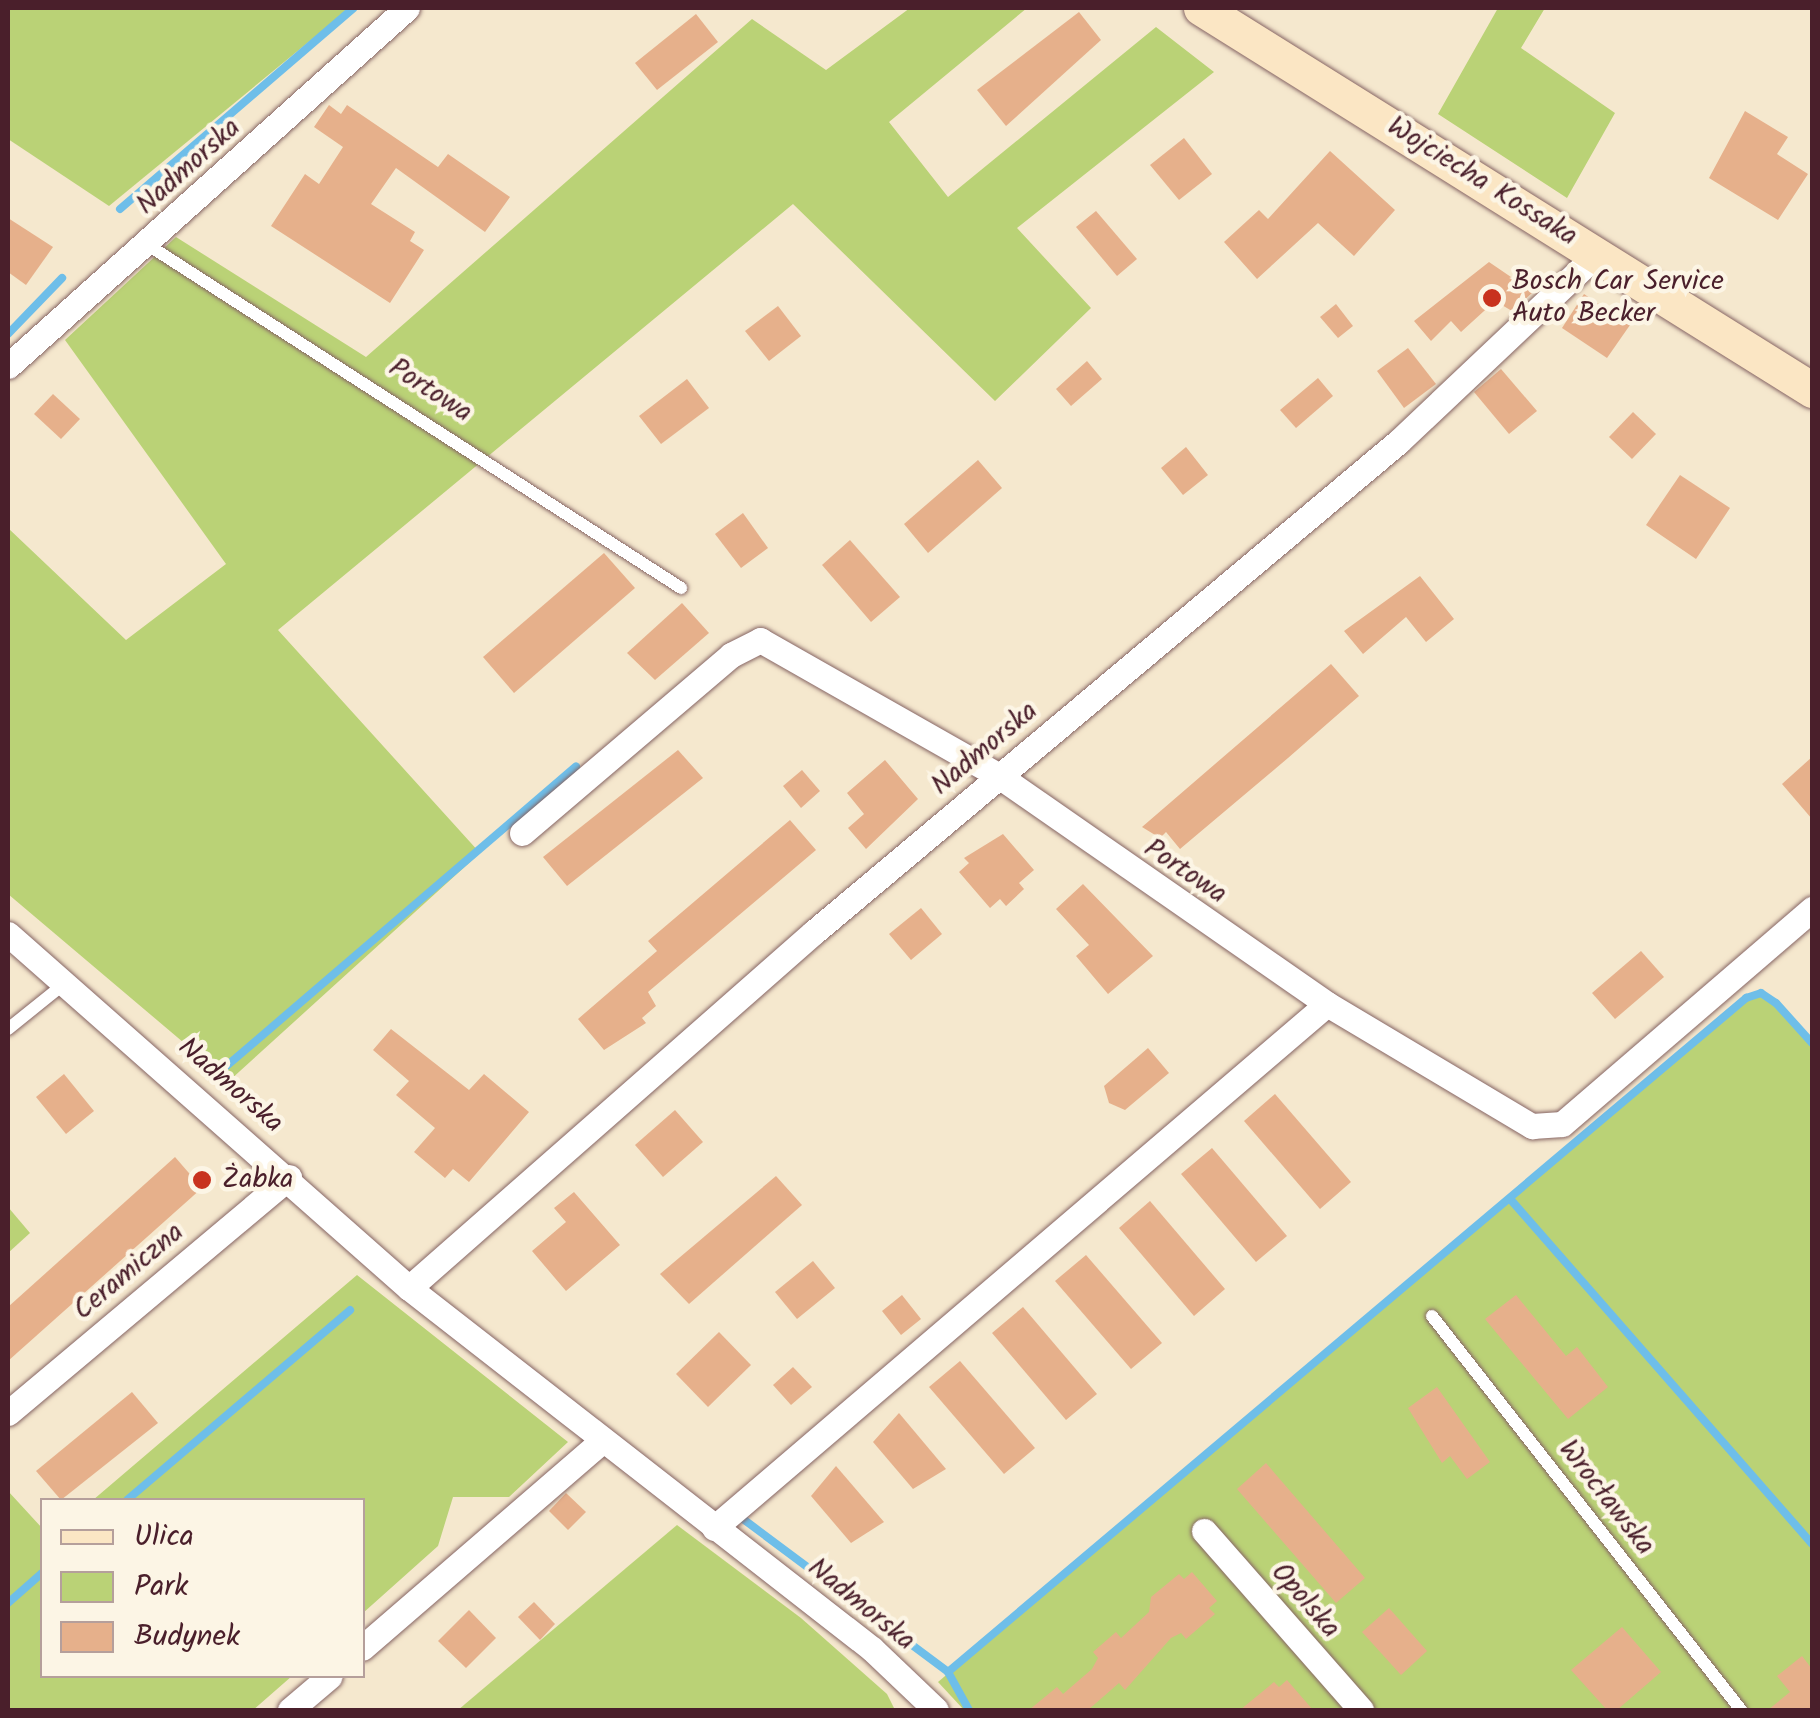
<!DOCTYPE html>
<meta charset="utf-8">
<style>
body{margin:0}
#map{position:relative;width:1820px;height:1718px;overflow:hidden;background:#f5e8ce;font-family:Kalam,sans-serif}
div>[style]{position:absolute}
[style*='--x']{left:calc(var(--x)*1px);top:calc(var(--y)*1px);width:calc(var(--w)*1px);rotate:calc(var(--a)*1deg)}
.green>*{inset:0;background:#bad276}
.stream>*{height:8px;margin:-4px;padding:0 4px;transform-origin:4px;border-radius:4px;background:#6ebee9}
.building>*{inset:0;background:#e6b08b}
.roads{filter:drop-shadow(0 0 2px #866564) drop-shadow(0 0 2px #866564)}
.lane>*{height:12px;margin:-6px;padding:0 6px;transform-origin:6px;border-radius:6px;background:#fff}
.street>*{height:25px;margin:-12.5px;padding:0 12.5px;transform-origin:12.5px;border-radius:12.5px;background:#fff}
.secondary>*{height:35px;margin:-17.5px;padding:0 17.5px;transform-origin:17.5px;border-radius:17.5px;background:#fbe6c4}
.dots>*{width:28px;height:28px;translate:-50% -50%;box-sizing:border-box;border:5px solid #fcf5e5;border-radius:50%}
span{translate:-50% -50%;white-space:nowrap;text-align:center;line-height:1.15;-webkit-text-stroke:9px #fcf5e5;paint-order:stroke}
.street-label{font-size:28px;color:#4a1f2b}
.poi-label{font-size:28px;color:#4a1f2b}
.left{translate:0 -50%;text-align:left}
.frame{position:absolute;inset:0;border:10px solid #4a1f2b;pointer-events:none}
.legend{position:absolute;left:40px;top:1498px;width:325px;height:180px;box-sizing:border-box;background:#fcf5e5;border:2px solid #b59f9b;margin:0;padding:12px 18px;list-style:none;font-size:30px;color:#4a1f2b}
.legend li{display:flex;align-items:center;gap:20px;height:50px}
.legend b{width:50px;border:2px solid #b59f9b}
</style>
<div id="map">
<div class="green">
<i style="clip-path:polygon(8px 8px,350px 8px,109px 206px,8px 139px)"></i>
<i style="clip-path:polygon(910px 8px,1027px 8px,889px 122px,948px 197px,1156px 27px,1214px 72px,1017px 228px,1091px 308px,995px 401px,793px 204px,278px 630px,480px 853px,229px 1081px,8px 894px,8px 528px,126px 640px,226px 564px,65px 340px,176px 237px,366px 357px,752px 19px,826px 70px)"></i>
<i style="clip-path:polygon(1498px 8px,1545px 8px,1521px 48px,1615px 113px,1567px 198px,1438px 114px)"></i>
<i style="clip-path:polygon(1761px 993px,1812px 1043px,1812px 1710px,964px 1710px,938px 1682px,1746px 998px)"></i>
<i style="clip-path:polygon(8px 1207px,30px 1233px,8px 1253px)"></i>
<i style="clip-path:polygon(357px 1275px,568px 1442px,509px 1497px,453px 1497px,438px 1546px,363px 1613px,362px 1500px,93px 1500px)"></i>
<i style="clip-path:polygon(8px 1491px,42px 1528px,42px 1676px,292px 1676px,253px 1710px,8px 1710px)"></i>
<i style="clip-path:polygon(677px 1525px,801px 1618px,887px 1694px,895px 1710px,458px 1710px)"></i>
</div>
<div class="stream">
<i style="--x:120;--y:209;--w:308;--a:-40.7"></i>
<i style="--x:8;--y:334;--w:78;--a:-46"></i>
<i style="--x:223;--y:1069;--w:465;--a:-40.6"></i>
<i style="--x:1511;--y:1200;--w:457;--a:48.8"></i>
<i style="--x:127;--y:1500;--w:293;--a:-40.4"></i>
<i style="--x:739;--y:1516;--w:261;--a:36.7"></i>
<i style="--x:948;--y:1672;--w:43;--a:61.1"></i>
<i style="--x:8;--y:1603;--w:45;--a:-41.4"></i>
<i style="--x:948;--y:1672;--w:1045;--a:-40.18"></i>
<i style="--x:1746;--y:998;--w:16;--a:-18"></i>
<i style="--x:1761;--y:993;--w:18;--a:34"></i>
<i style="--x:1776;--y:1003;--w:54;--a:48"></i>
</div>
<div class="building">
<i style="clip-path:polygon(1079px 12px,1101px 40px,1006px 126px,977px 90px)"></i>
<i style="clip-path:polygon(696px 14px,718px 42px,657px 90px,635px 63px)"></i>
<i style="clip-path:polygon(329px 105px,341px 114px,347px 105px,438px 167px,448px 154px,510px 197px,485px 232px,396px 168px,371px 204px,415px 232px,410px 241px,424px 250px,390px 303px,271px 226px,305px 174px,319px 184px,343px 147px,314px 127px)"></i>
<i style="clip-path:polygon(1745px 111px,1788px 137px,1777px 154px,1808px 174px,1778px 220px,1709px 178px)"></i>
<i style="clip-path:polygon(1184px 138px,1212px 174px,1179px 200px,1150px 165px)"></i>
<i style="clip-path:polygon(1330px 151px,1395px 210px,1354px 256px,1318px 223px,1257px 279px,1224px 242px,1259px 210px,1268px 219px)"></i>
<i style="clip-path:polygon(1096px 211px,1137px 259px,1117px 276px,1076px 227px)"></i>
<i style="clip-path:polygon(8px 218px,53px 247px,26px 285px,8px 272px)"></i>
<i style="clip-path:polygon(1489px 262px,1533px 292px,1512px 311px,1495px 301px,1461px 332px,1451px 321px,1431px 341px,1414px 321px)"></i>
<i style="clip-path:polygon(1584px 294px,1630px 325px,1607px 358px,1562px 328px)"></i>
<i style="clip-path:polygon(1336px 304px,1353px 326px,1338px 338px,1320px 317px)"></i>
<i style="clip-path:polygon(778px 306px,801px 336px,769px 361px,745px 331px)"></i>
<i style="clip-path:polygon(1408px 348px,1436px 384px,1404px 408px,1377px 371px)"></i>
<i style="clip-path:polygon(1087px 361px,1102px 379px,1071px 406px,1056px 389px)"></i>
<i style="clip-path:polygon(1501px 369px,1537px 411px,1509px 434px,1474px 392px)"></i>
<i style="clip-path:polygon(1318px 378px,1333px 396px,1296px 428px,1280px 410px)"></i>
<i style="clip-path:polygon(687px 379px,709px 408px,661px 444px,639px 416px)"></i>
<i style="clip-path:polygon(53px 394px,80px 419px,61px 439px,34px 414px)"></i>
<i style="clip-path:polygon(1633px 412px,1656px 434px,1632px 459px,1609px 437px)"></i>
<i style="clip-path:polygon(1186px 447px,1208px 475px,1183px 495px,1161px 468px)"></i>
<i style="clip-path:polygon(978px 460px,1002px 488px,928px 553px,904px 524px)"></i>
<i style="clip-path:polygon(1680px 475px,1730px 508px,1696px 559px,1646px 525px)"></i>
<i style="clip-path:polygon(743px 513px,768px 548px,741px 568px,715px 534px)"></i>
<i style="clip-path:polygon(850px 540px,900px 597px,871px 622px,822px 565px)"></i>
<i style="clip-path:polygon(604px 553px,635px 588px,514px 693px,483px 657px)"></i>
<i style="clip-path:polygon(1420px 576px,1454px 619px,1426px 642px,1406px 617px,1363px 654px,1344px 631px)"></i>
<i style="clip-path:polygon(682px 603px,709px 633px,655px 680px,627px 653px)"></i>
<i style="clip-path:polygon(1331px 664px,1359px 696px,1288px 758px,1180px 849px,1166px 832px,1160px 838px,1142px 827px)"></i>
<i style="clip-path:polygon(678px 750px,703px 778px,567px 886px,543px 857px)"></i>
<i style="clip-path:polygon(1812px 757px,1812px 819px,1782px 784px)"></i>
<i style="clip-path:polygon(885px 760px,918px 799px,866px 849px,848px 828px,864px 814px,847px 793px)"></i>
<i style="clip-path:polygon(802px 770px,820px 791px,801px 808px,783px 786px)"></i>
<i style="clip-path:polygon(790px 820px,816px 850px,648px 992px,656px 1006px,642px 1018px,646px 1023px,604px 1050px,578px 1019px,657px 951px,648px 941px)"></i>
<i style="clip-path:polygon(1003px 834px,1034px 870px,1019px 883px,1024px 889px,1006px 906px,1000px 899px,990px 908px,959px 872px,969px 863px,964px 858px)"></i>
<i style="clip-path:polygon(1083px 884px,1153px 956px,1108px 994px,1076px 956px,1089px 945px,1056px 909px)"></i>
<i style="clip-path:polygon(921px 908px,942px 934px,911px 960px,889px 934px)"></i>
<i style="clip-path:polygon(1641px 951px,1664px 977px,1615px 1019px,1592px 993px)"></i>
<i style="clip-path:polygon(391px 1029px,469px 1090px,484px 1074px,529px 1112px,469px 1182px,453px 1169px,445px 1178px,414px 1152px,435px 1128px,396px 1095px,409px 1081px,373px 1050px)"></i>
<i style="clip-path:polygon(1148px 1048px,1169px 1073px,1125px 1110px,1109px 1103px,1104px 1086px)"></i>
<i style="clip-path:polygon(64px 1074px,94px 1111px,66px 1134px,36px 1097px)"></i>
<i style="clip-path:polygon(1275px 1094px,1351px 1182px,1320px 1209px,1244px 1121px)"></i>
<i style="clip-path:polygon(675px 1110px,703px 1142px,663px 1177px,635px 1145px)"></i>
<i style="clip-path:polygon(1212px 1148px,1287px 1236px,1256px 1262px,1181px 1174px)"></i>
<i style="clip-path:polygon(175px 1157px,202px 1188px,8px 1361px,8px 1307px)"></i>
<i style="clip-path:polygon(776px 1176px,802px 1205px,689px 1304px,660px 1274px)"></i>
<i style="clip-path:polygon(574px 1192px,620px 1245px,566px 1291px,532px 1251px,566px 1222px,554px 1208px)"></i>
<i style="clip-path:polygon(1150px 1201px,1225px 1289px,1194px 1316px,1119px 1228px)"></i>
<i style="clip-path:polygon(1086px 1255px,1162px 1343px,1131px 1369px,1055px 1281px)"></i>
<i style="clip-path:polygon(813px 1261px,835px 1288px,797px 1319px,775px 1292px)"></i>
<i style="clip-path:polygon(902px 1295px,921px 1319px,901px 1335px,882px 1311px)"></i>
<i style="clip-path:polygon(1516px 1295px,1566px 1356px,1577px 1347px,1608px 1387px,1568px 1419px,1485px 1319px)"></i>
<i style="clip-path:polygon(1023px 1307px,1097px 1394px,1066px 1420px,992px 1333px)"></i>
<i style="clip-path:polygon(719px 1332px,751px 1365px,708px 1407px,676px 1374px)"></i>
<i style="clip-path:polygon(960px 1361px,1035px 1448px,1004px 1474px,929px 1387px)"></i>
<i style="clip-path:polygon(793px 1367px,812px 1387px,791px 1405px,773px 1385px)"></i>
<i style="clip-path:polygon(1437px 1387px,1490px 1462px,1467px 1479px,1450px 1456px,1442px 1463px,1408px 1408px)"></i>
<i style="clip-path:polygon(132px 1392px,158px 1423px,61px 1500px,36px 1471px)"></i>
<i style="clip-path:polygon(899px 1413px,946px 1469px,913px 1489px,873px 1442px)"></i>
<i style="clip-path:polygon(1266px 1463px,1365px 1578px,1336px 1603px,1237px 1489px)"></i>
<i style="clip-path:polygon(836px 1466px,884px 1522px,851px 1543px,811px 1496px)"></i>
<i style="clip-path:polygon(566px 1493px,586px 1512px,568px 1530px,549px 1511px)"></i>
<i style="clip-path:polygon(1192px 1572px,1217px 1601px,1209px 1608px,1215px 1614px,1186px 1639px,1181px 1633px,1171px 1638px,1125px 1690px,1119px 1683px,1088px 1710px,1029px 1710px,1057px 1687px,1063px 1694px,1092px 1669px,1098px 1658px,1093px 1652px,1116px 1632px,1121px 1638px,1149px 1612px,1151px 1597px,1179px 1574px,1184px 1579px)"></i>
<i style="clip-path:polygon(534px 1602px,555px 1624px,540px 1640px,518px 1617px)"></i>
<i style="clip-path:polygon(1389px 1608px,1427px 1651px,1401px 1675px,1362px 1632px)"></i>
<i style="clip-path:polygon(469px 1610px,496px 1638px,466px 1668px,438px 1641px)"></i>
<i style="clip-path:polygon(1622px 1627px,1661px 1672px,1617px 1710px,1607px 1710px,1571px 1670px)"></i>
<i style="clip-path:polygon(1802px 1656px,1812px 1669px,1812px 1710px,1768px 1710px,1790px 1692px,1777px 1676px)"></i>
<i style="clip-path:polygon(1287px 1680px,1313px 1710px,1240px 1710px,1274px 1682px,1279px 1687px)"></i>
</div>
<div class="roads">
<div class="lane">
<i style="--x:148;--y:245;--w:634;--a:32.76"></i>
<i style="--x:8;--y:1029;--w:72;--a:-38.8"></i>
<i style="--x:1432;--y:1316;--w:501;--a:51.89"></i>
</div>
<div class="street">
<i style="--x:8;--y:366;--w:536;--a:-41.9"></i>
<i style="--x:522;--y:833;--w:275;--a:-40.4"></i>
<i style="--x:731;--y:655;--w:33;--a:-27"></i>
<i style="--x:760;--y:640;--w:275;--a:29.6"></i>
<i style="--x:999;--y:776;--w:399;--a:34.8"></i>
<i style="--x:1327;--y:1004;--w:239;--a:30.8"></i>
<i style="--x:1532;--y:1126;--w:30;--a:-4"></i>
<i style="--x:1562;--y:1124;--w:330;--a:-40.7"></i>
<i style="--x:8;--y:934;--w:535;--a:41.44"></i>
<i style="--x:409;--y:1288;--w:587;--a:37.94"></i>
<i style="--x:872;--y:1649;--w:88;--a:43.6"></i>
<i style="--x:409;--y:1288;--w:539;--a:-41.32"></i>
<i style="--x:814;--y:932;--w:762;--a:-40"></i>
<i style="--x:1398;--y:442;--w:275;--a:-43.4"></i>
<i style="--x:8;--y:1413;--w:367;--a:-40"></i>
<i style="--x:714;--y:1528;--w:806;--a:-40.52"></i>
<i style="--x:1204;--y:1531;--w:238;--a:48.7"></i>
<i style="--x:362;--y:1648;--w:316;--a:-40.8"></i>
<i style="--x:290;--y:1710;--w:52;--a:-40.4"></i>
</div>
<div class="secondary">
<i style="--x:1201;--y:8;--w:721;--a:32.01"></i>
</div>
</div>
<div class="dots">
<i style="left:1492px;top:298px;background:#c8321e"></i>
<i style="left:202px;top:1180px;background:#c8321e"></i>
</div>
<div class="street-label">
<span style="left:189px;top:167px;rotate:-42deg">Nadmorska</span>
<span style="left:1482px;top:182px;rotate:32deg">Wojciecha Kossaka</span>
<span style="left:430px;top:391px;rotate:33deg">Portowa</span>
<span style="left:985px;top:749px;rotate:-40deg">Nadmorska</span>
<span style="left:1185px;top:872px;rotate:34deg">Portowa</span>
<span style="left:230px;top:1086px;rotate:41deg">Nadmorska</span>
<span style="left:129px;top:1272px;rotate:-40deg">Ceramiczna</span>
<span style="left:1606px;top:1498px;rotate:52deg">Wrocławska</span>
<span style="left:1305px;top:1601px;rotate:49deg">Opolska</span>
<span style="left:861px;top:1605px;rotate:39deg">Nadmorska</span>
</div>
<div class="poi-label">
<span class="left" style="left:1512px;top:298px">Bosch Car Service<br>Auto Becker</span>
<span class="left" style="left:222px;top:1180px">Żabka</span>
</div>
<div class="frame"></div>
<ul class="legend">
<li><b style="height:12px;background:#fbe6c4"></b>Ulica</li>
<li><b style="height:28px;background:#bad276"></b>Park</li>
<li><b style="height:28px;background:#e6b08b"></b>Budynek</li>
</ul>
</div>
